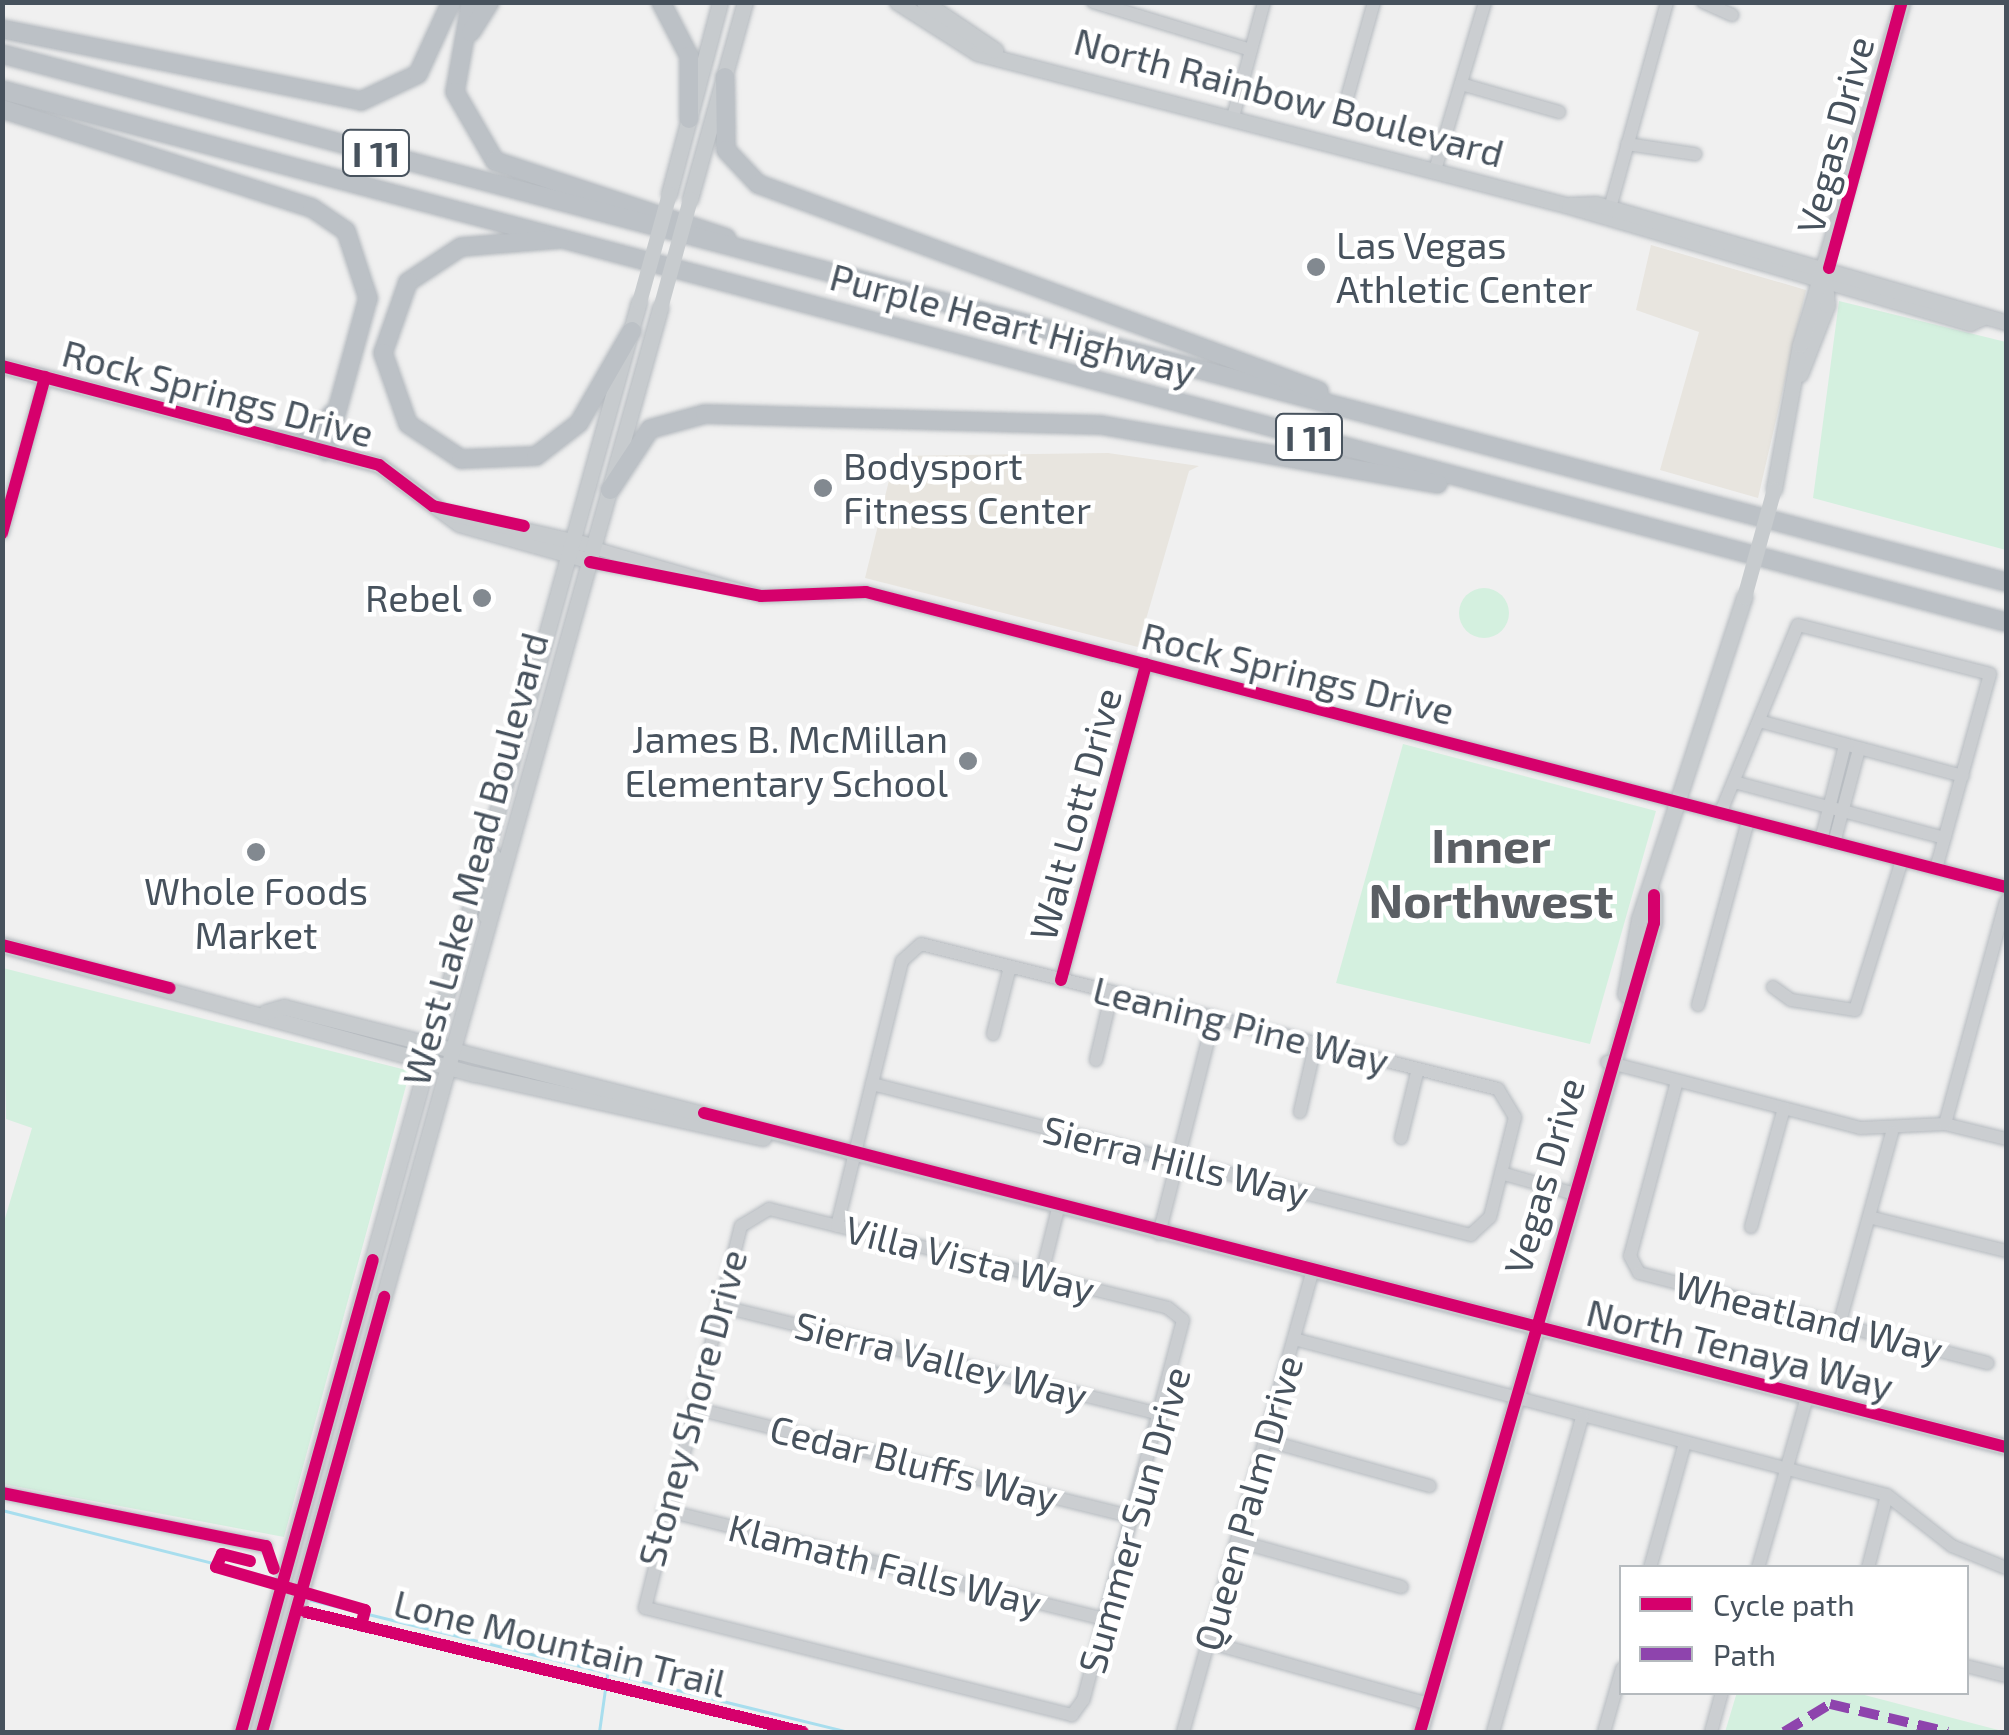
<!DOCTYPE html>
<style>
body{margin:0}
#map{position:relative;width:2009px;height:1735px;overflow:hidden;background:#f0f0f0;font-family:"Exo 2",sans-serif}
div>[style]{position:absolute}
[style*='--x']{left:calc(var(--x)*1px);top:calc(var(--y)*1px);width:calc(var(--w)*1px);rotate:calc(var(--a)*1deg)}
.green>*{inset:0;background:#d4f0df}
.round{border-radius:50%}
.sand>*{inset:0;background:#e8e5df}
.stream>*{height:2.5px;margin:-1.25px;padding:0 1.25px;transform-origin:1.25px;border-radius:1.25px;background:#a8deee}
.roads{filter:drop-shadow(0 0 2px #b5babf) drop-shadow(0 0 2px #b5babf)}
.minor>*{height:12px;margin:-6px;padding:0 6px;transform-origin:6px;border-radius:6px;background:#cbced1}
.major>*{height:15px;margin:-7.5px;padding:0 7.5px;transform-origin:7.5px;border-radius:7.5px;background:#c7cbce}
.highway>*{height:18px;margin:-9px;padding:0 9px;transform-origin:9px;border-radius:9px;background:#bcc1c6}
.major-bridge>*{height:15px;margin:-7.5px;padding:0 7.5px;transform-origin:7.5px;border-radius:7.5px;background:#c7cbce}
.quiet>*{height:10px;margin-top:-5px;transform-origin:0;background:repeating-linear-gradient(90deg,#8e44ad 0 20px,transparent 0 30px)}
.cycleway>*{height:12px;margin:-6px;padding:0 6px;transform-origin:6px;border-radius:6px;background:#d6006c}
.dots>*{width:28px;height:28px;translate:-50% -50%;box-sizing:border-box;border:5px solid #fff;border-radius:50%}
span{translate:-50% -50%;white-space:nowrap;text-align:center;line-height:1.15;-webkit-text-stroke:9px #fff;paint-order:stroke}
.shield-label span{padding:2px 8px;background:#fff;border:2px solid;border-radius:8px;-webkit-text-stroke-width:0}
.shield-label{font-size:35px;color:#47525d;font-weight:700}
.street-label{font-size:38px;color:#47525d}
.poi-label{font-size:38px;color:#47525d}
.left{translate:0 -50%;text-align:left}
.right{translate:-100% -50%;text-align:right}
.district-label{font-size:48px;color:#5b5f64;font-weight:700}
.frame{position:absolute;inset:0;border:5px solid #47525d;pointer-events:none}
.legend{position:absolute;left:1619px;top:1565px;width:350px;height:130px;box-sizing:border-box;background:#fff;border:2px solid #b5babe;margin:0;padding:12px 18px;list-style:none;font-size:30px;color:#47525d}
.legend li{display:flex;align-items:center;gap:20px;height:50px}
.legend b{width:50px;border:2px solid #b5babe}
</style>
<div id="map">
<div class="green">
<i style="clip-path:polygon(1839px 301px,2006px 342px,2006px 550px,1813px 498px)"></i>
<i class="round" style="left:1459px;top:588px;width:50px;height:50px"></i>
<i style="clip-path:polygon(1403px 744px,1656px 811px,1590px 1044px,1336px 983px)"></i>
<i style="clip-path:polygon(3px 968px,410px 1071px,284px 1537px,3px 1484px,3px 1225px,32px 1128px,6px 1119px)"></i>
<i style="clip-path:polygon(1737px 1692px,1857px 1693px,2006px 1732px,1725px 1732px)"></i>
</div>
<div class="sand">
<i style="clip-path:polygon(1651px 245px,1806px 290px,1758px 498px,1660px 470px,1699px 332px,1636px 310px)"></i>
<i style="clip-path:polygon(1108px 453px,1199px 466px,1189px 471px,1138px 647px,865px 578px,895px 456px)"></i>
</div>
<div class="stream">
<i style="--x:2;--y:1510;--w:279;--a:14.1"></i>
<i style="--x:311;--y:1600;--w:554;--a:13.79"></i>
<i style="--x:599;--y:1732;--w:58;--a:-82"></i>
</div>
<div class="roads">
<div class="minor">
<i style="--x:1093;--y:2;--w:165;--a:16.9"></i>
<i style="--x:1703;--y:2;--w:32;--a:24"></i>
<i style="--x:1461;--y:84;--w:102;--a:15.9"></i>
<i style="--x:1344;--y:109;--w:111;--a:-74.3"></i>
<i style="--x:1233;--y:117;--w:119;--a:-74.9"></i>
<i style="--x:1627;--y:144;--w:69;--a:8.4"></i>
<i style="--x:1435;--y:170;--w:175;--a:-73.4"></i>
<i style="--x:1610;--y:208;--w:214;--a:-74.5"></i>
<i style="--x:2;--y:533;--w:162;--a:-74.6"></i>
<i style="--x:594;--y:548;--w:174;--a:16"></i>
<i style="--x:761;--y:596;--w:105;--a:-2.2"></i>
<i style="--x:866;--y:592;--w:1178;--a:14.51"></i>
<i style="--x:590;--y:562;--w:101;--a:9.6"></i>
<i style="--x:1759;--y:721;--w:211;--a:15.1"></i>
<i style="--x:1734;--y:782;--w:218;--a:14.9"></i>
<i style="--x:1720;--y:814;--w:204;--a:-67.6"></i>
<i style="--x:1798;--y:625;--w:198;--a:14.3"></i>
<i style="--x:1990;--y:674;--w:202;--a:105.5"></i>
<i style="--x:1821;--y:840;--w:98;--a:-75.8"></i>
<i style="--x:1834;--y:843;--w:97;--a:-75.1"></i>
<i style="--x:1061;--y:980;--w:327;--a:-74.9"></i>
<i style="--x:1773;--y:987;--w:22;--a:36"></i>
<i style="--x:1791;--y:1000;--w:65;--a:8.9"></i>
<i style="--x:1855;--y:1010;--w:157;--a:-72.6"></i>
<i style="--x:1698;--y:1005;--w:191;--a:-74.8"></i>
<i style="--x:993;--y:1034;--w:69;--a:-75.8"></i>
<i style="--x:1096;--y:1060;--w:70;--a:-76.8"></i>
<i style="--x:1607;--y:1062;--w:261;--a:14.6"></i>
<i style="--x:1860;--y:1128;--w:85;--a:-2.7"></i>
<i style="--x:1945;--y:1124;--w:63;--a:13.8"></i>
<i style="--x:1677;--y:1081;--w:181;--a:105"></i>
<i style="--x:1630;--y:1256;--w:19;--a:62"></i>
<i style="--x:1639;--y:1273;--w:360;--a:14.5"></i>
<i style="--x:1300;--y:1112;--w:72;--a:-77.1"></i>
<i style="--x:1945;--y:1124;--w:231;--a:-74.7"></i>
<i style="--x:1401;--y:1138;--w:71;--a:-76.2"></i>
<i style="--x:1501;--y:1173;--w:73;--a:15.9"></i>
<i style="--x:769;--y:1209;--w:411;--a:13.9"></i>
<i style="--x:1168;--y:1308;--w:19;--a:39"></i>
<i style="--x:1183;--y:1320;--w:393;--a:104.7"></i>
<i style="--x:1083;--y:1700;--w:19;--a:126"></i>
<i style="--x:1072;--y:1715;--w:440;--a:-165.9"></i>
<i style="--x:645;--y:1608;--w:394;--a:-75.9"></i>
<i style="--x:741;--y:1226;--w:33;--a:-31"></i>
<i style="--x:1869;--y:1217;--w:141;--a:13.9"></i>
<i style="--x:837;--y:1226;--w:273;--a:-76.2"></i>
<i style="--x:902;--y:961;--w:25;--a:-42"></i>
<i style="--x:921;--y:944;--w:595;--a:14.11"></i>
<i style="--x:1498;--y:1089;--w:33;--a:59"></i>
<i style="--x:1515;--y:1117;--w:103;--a:104"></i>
<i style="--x:1490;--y:1217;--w:26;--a:137"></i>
<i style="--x:1471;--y:1235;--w:618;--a:-165.85"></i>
<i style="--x:1751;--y:1227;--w:123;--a:-74.5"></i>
<i style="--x:1159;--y:1234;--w:224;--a:-75.8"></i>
<i style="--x:1041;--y:1277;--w:70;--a:-76"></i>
<i style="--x:720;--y:1306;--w:456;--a:13.8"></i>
<i style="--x:1839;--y:1325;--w:200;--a:-74.6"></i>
<i style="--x:1294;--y:1339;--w:613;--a:14.74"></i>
<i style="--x:1887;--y:1495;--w:83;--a:38.1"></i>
<i style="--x:1952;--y:1546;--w:58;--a:22.2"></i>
<i style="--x:693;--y:1408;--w:455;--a:13.9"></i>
<i style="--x:1265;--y:1440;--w:171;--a:15.6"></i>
<i style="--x:2;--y:1493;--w:269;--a:11.4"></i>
<i style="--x:664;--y:1510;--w:454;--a:13.9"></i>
<i style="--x:1237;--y:1541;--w:171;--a:15.6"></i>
<i style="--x:1650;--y:1568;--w:130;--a:-74.4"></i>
<i style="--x:1758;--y:1568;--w:178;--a:-74"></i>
<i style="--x:1868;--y:1568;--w:75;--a:-75.4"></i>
<i style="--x:1208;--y:1642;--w:229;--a:15.7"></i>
<i style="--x:1966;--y:1666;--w:41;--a:14"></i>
<i style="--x:1183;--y:1732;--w:477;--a:-74.3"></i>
<i style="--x:1493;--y:1732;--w:327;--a:-74.2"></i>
<i style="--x:1604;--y:1732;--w:66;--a:-74.1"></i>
<i style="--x:1711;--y:1732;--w:41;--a:-74.6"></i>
</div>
<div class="major">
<i style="--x:897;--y:2;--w:95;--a:32.5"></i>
<i style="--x:977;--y:53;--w:608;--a:14.47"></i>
<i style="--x:1566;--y:205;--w:421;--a:16.3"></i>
<i style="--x:1970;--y:323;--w:14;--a:-25"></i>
<i style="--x:924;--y:2;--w:86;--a:34.1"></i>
<i style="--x:669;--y:194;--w:199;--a:-75.1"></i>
<i style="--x:690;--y:199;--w:205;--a:-74.4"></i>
<i style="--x:1569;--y:205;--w:27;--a:-2"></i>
<i style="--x:1596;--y:204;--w:427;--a:16.1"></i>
<i style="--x:2;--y:366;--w:390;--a:14.7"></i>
<i style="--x:379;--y:465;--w:99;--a:36.4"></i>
<i style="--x:459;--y:524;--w:127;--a:15.6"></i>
<i style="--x:1800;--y:374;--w:74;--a:-68.6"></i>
<i style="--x:1827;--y:305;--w:21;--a:-95"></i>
<i style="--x:1774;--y:489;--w:146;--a:-79.8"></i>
<i style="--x:1800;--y:345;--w:358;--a:-73.4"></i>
<i style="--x:449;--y:513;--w:139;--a:12.8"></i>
<i style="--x:486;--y:916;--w:58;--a:-80"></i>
<i style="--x:496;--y:859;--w:12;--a:-132"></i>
<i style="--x:2;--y:945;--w:490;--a:15.3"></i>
<i style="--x:475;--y:1074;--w:295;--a:12.5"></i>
<i style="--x:1625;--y:994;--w:76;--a:-79.4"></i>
<i style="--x:1639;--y:919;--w:339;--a:-71.9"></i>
<i style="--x:266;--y:1012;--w:19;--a:-16"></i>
<i style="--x:284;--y:1007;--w:1777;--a:14.33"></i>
<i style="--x:241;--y:1732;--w:1484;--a:-74.45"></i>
<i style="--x:262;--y:1732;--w:1479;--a:-74.38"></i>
<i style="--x:1420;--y:1732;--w:842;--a:-73.87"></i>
<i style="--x:1654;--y:923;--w:28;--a:-90"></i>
</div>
<div class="highway">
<i style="--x:471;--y:2;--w:91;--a:100.1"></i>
<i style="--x:455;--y:92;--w:80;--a:59.9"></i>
<i style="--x:495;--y:161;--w:244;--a:18.4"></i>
<i style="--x:661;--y:2;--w:61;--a:62.6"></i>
<i style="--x:689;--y:56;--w:63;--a:90"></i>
<i style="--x:2;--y:29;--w:366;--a:11.3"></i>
<i style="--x:361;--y:101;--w:63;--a:-25.3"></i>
<i style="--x:418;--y:74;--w:79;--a:-65.4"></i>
<i style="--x:471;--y:32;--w:36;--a:-58"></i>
<i style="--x:2;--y:54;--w:2072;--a:14.76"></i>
<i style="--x:725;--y:77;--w:73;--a:89.2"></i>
<i style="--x:726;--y:150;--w:47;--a:46.7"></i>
<i style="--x:758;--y:184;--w:598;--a:20.25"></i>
<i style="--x:2;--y:90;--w:2073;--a:14.87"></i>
<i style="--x:2;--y:109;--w:325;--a:17.7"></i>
<i style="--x:312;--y:208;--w:41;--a:34.1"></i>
<i style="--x:346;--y:231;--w:71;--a:71.8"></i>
<i style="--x:368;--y:298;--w:159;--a:105.4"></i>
<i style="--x:560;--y:239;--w:99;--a:175.4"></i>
<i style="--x:461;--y:247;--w:64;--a:146.6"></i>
<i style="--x:408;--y:282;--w:75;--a:109.4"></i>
<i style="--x:383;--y:353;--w:75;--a:70.6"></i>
<i style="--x:408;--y:424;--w:64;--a:33.4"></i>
<i style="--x:461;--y:459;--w:75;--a:-2.3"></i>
<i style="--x:536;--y:456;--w:54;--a:-37.5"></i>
<i style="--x:579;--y:423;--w:106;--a:-60.1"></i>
<i style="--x:281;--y:439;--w:37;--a:-11"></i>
<i style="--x:317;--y:432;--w:25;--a:-50"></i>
<i style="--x:610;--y:490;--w:73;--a:-56.7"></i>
<i style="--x:650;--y:429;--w:57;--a:-15.3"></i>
<i style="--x:705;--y:414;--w:396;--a:1.6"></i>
<i style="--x:1101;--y:425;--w:342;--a:9.9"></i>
</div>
</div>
<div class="major-bridge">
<i style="--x:639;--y:302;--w:112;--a:-74.5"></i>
<i style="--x:660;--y:308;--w:113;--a:-74.6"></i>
<i style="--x:1744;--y:597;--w:112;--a:-74.5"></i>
</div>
<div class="quiet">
<i style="--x:1784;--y:1732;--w:54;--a:-31.3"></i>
<i style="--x:1830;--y:1704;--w:121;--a:13.3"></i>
</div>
<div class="cycleway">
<i style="--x:1829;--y:268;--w:276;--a:-74.7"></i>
<i style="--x:2;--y:366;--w:390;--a:14.7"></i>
<i style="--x:379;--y:465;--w:68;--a:37.2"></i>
<i style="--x:433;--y:506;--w:93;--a:12.4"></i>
<i style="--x:2;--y:533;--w:162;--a:-74.6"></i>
<i style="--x:590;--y:562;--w:174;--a:11.2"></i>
<i style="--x:761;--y:596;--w:105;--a:-2.2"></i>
<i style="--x:866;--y:592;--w:1178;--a:14.51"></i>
<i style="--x:2;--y:945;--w:173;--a:14.4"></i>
<i style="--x:1061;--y:980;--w:327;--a:-74.9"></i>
<i style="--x:704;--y:1113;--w:1344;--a:14.39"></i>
<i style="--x:2;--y:1493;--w:269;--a:11.4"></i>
<i style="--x:266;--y:1546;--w:24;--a:71"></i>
<i style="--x:250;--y:1561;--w:29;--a:-166"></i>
<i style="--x:222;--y:1554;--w:14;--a:115"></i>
<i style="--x:216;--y:1567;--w:155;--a:16.1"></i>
<i style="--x:365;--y:1610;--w:16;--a:104"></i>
<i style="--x:306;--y:1612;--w:511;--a:13.57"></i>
<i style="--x:241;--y:1732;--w:490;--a:-74.4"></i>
<i style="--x:262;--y:1732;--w:452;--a:-74.3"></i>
<i style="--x:1420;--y:1732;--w:842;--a:-73.87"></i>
<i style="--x:1654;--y:923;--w:28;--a:-90"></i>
</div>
<div class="dots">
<i style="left:1316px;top:267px;background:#828990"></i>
<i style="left:823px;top:488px;background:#828990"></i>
<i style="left:482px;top:598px;background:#828990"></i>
<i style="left:968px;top:761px;background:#828990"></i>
<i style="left:256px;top:852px;background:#828990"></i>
</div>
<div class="shield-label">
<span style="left:376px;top:153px">I 11</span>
<span style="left:1309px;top:437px">I 11</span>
</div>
<div class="street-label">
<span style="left:1289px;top:97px;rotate:15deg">North Rainbow Boulevard</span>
<span style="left:1835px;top:135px;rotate:-75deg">Vegas Drive</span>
<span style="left:1013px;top:324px;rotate:15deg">Purple Heart Highway</span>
<span style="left:218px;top:393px;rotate:15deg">Rock Springs Drive</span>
<span style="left:1298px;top:673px;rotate:14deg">Rock Springs Drive</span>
<span style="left:1075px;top:814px;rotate:-75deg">Walt Lott Drive</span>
<span style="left:475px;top:859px;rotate:-75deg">West Lake Mead Boulevard</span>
<span style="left:1241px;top:1025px;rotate:14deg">Leaning Pine Way</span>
<span style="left:1176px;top:1161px;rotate:14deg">Sierra Hills Way</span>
<span style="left:1544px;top:1176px;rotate:-74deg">Vegas Drive</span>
<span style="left:970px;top:1259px;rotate:14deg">Villa Vista Way</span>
<span style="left:1809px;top:1317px;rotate:14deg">Wheatland Way</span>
<span style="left:1740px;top:1349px;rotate:14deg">North Tenaya Way</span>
<span style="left:941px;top:1360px;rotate:14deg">Sierra Valley Way</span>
<span style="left:692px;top:1408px;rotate:-75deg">Stoney Shore Drive</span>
<span style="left:914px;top:1463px;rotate:14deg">Cedar Bluffs Way</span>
<span style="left:1248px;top:1503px;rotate:-74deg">Queen Palm Drive</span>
<span style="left:1134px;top:1520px;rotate:-74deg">Summer Sun Drive</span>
<span style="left:885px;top:1565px;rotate:14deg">Klamath Falls Way</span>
<span style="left:560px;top:1643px;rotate:14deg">Lone Mountain Trail</span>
</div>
<div class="poi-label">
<span class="left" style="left:1336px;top:267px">Las Vegas<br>Athletic Center</span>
<span class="left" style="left:843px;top:488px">Bodysport<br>Fitness Center</span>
<span class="right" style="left:462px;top:598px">Rebel</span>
<span class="right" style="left:948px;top:761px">James B. McMillan<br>Elementary School</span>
<span style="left:256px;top:913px">Whole Foods<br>Market</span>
</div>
<div class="district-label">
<span style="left:1491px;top:872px">Inner<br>Northwest</span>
</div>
<div class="frame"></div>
<ul class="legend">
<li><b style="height:12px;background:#d6006c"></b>Cycle path</li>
<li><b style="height:12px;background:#8e44ad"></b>Path</li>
</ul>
</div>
